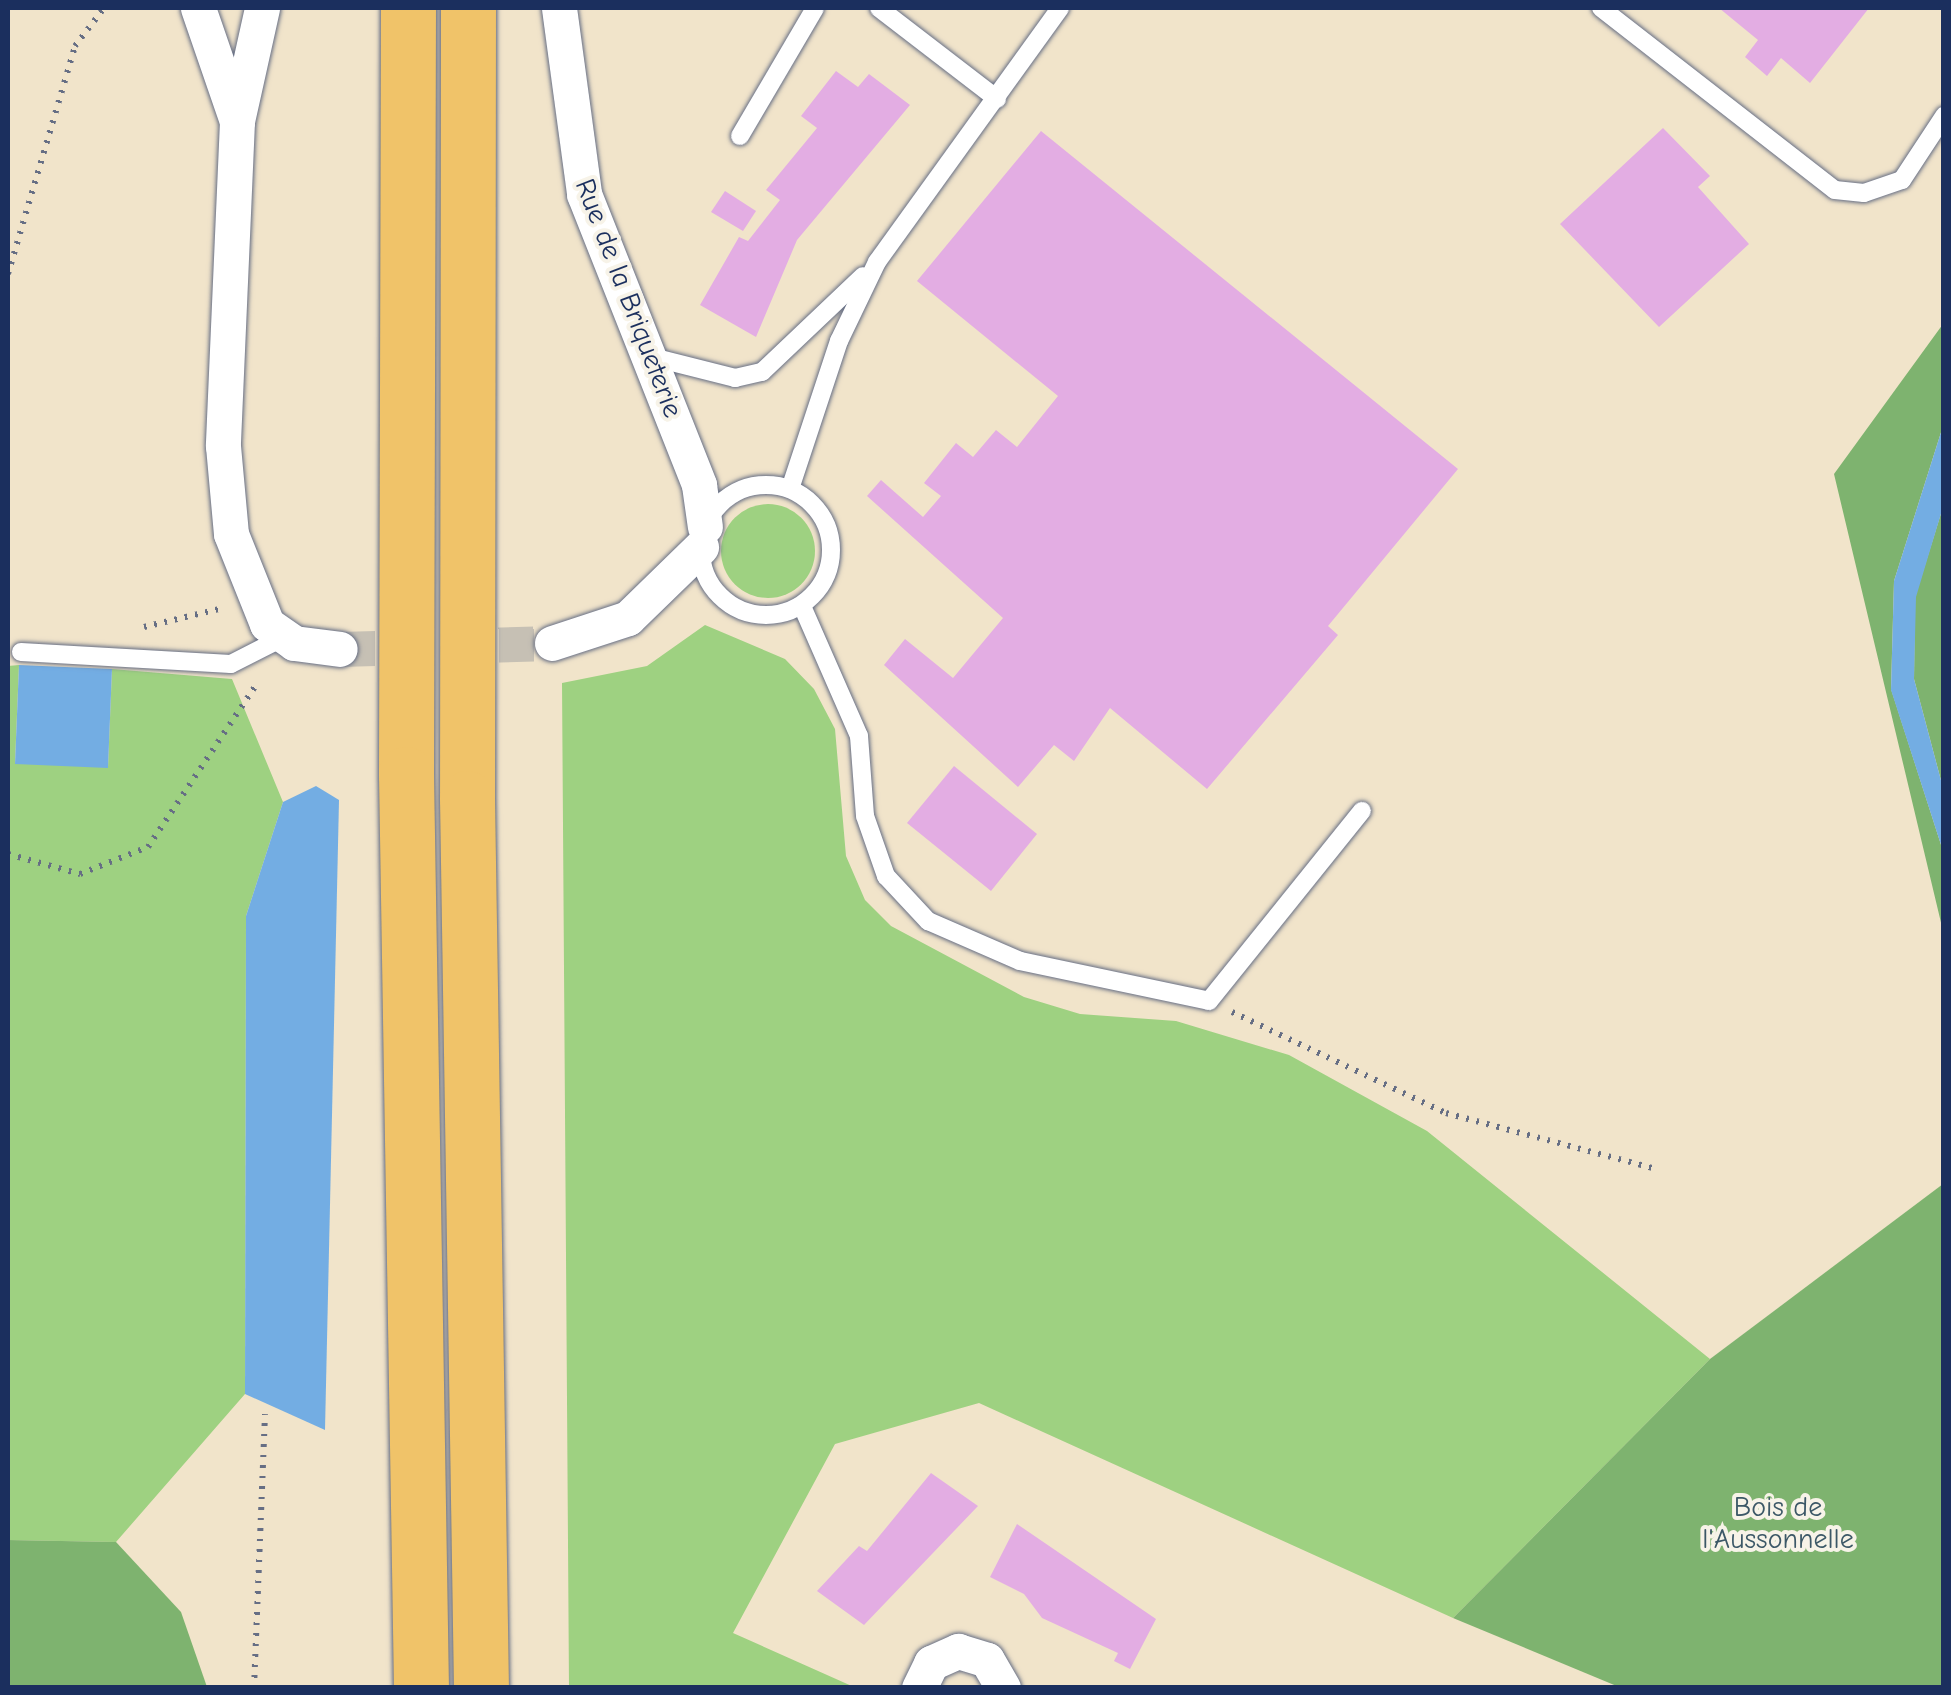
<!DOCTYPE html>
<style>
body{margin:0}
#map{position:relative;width:1951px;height:1695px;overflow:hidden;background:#f1e4ca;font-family:"Comic Neue",sans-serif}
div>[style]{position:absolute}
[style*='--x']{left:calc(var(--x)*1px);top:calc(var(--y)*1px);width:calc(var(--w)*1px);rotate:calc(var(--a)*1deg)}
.green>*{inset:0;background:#9ed181}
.round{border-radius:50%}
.forest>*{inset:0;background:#7eb36f}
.water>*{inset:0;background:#73ade3}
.building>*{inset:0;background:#e3ade3}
.street-tunnel>*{height:35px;margin-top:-17.5px;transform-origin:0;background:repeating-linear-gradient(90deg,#c6c0b4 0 35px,transparent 0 53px)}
.path>*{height:6px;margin-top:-3px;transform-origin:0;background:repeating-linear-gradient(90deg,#666e84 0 2.5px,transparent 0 10.5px)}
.roads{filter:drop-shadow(0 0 2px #666e84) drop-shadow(0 0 2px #666e84)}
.lane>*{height:18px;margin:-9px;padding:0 9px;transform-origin:9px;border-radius:9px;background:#fff}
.lane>.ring{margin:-9px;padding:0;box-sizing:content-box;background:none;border:18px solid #fff;border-radius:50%}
.street>*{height:35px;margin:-17.5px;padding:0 17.5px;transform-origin:17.5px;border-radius:17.5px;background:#fff}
.highway>*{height:55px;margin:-27.5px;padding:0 27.5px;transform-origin:27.5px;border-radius:27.5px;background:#f0c369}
span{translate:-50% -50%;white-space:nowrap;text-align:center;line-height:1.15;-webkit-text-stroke:8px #f7f3e8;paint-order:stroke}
.street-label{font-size:28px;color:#1b2f5e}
.park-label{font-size:28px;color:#3c5867}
.frame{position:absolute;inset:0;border:10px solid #1b2f5e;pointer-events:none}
</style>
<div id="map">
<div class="green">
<i class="round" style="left:721px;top:504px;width:94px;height:94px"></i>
<i style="clip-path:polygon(705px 625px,785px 659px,814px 689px,835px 729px,846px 856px,865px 900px,891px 926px,1024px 997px,1080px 1014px,1176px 1021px,1289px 1055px,1427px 1131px,1710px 1359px,1453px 1618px,979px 1403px,835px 1444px,733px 1633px,854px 1687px,569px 1687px,562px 683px,647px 666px)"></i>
<i style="clip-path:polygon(19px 665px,15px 763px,108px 767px,112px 669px,232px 679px,283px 802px,246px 916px,245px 1394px,116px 1542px,8px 1540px,8px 666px)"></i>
</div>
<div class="forest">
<i style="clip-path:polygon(1943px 324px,1943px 426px,1894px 581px,1891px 689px,1943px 851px,1943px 931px,1834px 474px)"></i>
<i style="clip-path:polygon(1943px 507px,1943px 788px,1914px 679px,1915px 597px)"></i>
<i style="clip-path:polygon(1943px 1184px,1943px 1687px,1619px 1687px,1453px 1618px,1710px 1359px)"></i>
<i style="clip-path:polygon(8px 1540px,116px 1542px,181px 1612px,207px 1687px,8px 1687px)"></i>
</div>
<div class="water">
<i style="clip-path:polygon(1943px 426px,1943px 507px,1916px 597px,1914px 679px,1943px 788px,1943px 851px,1891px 690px,1894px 581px)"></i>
<i style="clip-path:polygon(19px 665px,112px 669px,108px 768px,15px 764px)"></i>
<i style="clip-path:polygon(316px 786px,339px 800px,325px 1430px,245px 1394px,246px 916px,283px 802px)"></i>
</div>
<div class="building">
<i style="clip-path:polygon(1719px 8px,1869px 8px,1810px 83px,1781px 58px,1767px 76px,1745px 57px,1758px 40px)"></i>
<i style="clip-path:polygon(836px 71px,858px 87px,869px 74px,910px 105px,797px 240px,756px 337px,700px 305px,739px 237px,748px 241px,780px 200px,766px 190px,817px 128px,801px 116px)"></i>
<i style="clip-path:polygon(1663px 128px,1710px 176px,1698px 187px,1749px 244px,1659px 327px,1560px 224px)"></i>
<i style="clip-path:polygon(1041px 131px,1458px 469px,1328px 626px,1338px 635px,1207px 789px,1110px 708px,1074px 761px,1054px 745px,1018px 787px,884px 665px,905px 639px,953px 678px,1003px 618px,867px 496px,881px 480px,923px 517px,941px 496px,924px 483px,956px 443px,973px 457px,996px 430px,1017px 447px,1058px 396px,917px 281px)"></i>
<i style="clip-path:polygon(725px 191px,756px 211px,743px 231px,711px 212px)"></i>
<i style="clip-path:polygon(954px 766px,1037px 834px,991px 891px,907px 823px)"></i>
<i style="clip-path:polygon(931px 1473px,978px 1506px,864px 1625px,817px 1591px,859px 1546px,867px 1551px)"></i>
<i style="clip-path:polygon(1017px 1524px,1156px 1619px,1130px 1669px,1114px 1661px,1118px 1653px,1042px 1618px,1024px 1594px,990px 1577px)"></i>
</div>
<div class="street-tunnel">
<i style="--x:340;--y:649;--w:212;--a:-1.6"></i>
</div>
<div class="path">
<i style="--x:8;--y:274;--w:238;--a:-73.6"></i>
<i style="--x:75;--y:46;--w:48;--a:-52.7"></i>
<i style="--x:144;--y:627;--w:81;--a:-13.5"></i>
<i style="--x:8;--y:854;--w:75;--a:15.5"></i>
<i style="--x:80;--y:874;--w:73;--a:-21.7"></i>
<i style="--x:148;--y:847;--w:198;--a:-56.3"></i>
<i style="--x:1232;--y:1012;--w:237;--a:25.3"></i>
<i style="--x:1446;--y:1113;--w:217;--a:14.9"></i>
<i style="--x:254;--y:1688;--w:274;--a:-87.7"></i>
</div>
<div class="roads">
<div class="lane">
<i style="--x:879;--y:8;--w:149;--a:37.6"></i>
<i style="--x:1601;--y:8;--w:296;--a:37.9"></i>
<i style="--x:1835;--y:190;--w:29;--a:6"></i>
<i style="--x:1864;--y:193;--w:40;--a:-18.9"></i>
<i style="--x:1902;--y:180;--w:77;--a:-56.7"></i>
<i style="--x:740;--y:136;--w:148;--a:-59.6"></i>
<i style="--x:652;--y:357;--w:86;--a:14.2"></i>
<i style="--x:735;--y:378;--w:28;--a:-13"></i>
<i style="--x:762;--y:372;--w:139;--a:-43.5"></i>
<i class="ring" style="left:701px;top:485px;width:112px;height:112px"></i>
<i style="--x:790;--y:489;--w:156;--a:-71.7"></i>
<i style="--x:839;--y:341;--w:88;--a:-64.3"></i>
<i style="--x:877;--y:262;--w:313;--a:-54.2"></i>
<i style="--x:802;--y:606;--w:142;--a:66.3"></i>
<i style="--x:859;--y:736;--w:80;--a:85.7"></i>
<i style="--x:865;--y:816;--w:64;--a:70.7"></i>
<i style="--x:886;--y:876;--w:62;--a:47"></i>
<i style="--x:928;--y:921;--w:100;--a:23.5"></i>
<i style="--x:1020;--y:961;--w:193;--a:11.9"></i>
<i style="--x:1209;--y:1001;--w:244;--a:-51.2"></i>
<i style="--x:21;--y:652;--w:210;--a:3.3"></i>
<i style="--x:231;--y:664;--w:57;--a:-27"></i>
</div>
<div class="street">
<i style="--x:198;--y:8;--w:120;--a:71"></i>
<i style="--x:237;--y:121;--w:116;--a:-77.5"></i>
<i style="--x:559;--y:8;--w:188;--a:82.3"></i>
<i style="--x:584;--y:194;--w:313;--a:68.4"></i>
<i style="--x:699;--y:485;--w:42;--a:81.9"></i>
<i style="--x:237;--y:121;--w:325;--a:92.5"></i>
<i style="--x:223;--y:446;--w:88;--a:84.8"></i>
<i style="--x:231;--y:534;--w:97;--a:68.2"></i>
<i style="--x:267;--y:624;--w:33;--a:35"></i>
<i style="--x:294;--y:643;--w:46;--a:7.4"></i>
<i style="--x:552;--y:643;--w:80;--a:-18.2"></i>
<i style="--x:628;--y:618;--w:102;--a:-44.2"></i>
<i style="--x:919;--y:1688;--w:28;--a:-64"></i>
<i style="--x:931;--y:1663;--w:30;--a:-24"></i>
<i style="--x:958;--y:1651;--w:30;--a:17"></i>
<i style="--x:987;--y:1660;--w:32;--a:60"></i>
</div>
<div class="highway">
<i style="--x:408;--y:8;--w:766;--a:90.15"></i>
<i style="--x:406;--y:774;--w:914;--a:89.06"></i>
<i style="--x:468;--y:8;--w:790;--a:90.07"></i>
<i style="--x:467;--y:798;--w:890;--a:89.1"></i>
</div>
</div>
<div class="street-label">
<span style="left:629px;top:298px;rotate:69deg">Rue de la Briqueterie</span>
</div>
<div class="park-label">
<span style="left:1778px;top:1523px">Bois de<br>l'Aussonnelle</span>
</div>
<div class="frame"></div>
</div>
